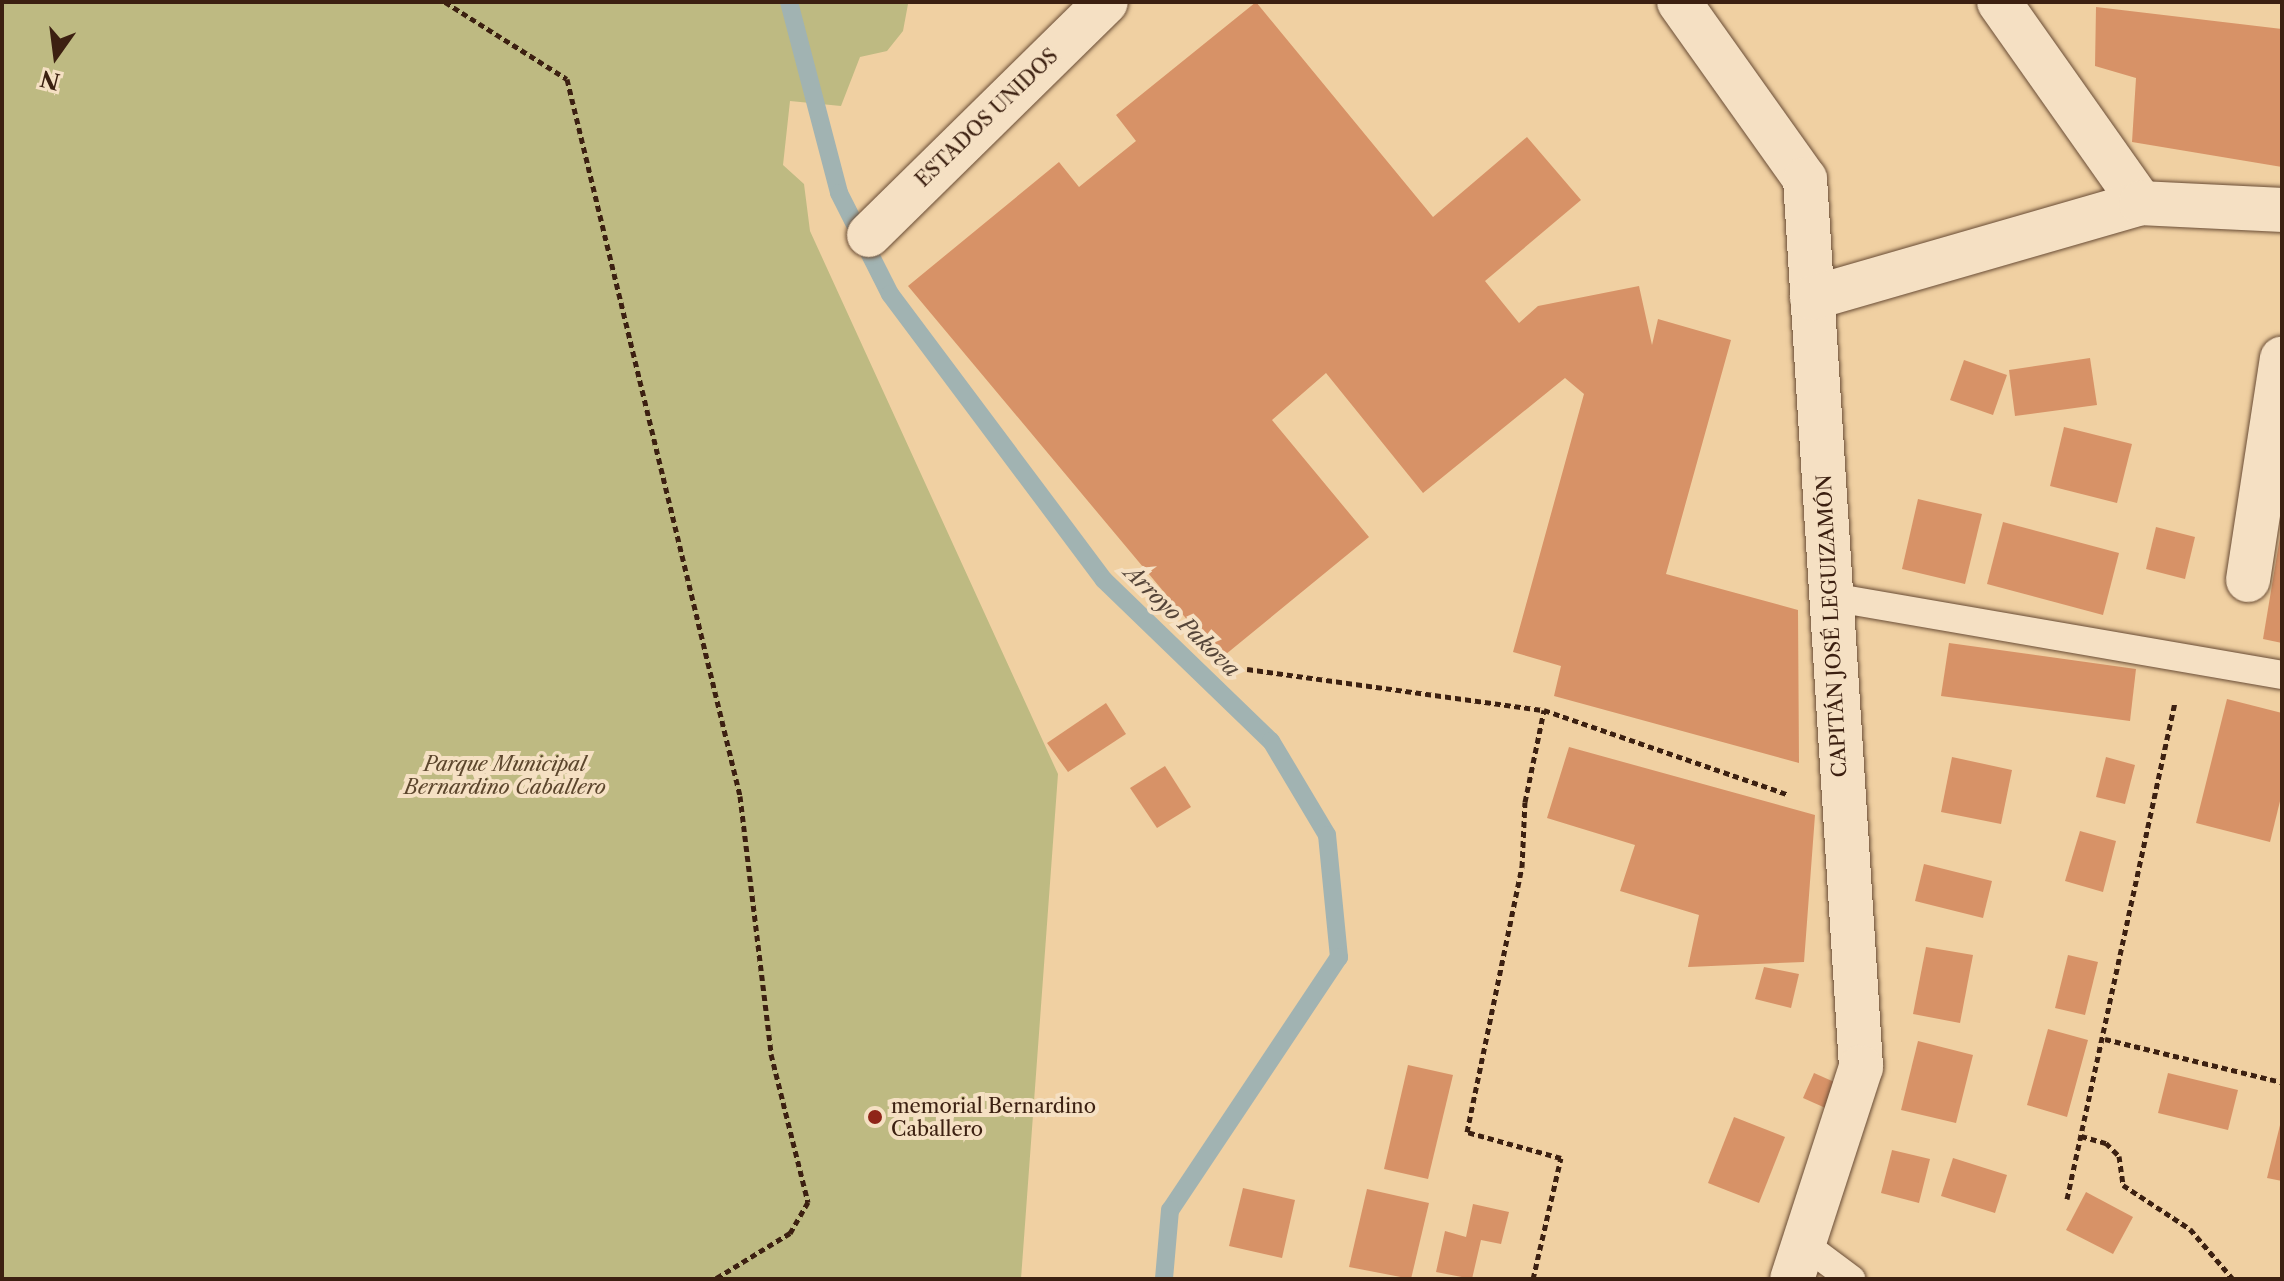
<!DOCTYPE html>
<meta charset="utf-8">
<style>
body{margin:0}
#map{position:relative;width:2284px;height:1281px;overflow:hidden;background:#f0d0a2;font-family:"Libre Caslon Text",serif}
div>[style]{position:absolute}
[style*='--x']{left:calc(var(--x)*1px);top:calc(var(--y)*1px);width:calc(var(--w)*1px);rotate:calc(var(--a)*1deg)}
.green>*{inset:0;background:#beba82}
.stream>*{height:18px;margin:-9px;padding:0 9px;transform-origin:9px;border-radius:9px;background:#a1b3b2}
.building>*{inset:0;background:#d79267}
.path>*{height:5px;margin-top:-2.5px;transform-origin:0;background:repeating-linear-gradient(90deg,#3c2011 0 6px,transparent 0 10px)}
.roads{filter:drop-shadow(0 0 2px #694c35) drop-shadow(0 0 2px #694c35)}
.lane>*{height:28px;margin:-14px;padding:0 14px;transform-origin:14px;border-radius:14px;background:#f5e0c3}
.street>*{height:44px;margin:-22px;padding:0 22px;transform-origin:22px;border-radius:22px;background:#f5e0c3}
.dots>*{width:22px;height:22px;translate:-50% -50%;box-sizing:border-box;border:4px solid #f5e0c3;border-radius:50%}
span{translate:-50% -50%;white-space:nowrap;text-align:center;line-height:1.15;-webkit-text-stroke:8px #f5e0c3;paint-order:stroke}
.street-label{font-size:20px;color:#3c2011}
.park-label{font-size:20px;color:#5c462d;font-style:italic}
.poi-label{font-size:20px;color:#3c2011}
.left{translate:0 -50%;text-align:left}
.water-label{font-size:22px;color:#554539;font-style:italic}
.frame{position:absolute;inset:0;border:4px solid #3c2011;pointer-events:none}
.north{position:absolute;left:16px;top:16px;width:80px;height:80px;-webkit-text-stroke:6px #f5e0c3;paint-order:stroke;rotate:194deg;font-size:22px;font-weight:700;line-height:32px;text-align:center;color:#3c2011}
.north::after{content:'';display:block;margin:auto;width:28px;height:36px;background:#3c2011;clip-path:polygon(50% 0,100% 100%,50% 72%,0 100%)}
</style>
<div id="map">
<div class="green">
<i style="clip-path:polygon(2px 2px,908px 4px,903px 31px,887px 51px,860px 57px,841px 106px,790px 101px,783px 165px,804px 184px,810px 231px,1058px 774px,1021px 1279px,2px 1279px)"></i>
</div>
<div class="stream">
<i style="--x:789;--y:2;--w:197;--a:75.3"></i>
<i style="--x:839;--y:193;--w:113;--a:63.2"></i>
<i style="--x:890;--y:294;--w:357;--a:53.2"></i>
<i style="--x:1104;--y:580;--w:232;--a:44"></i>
<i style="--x:1271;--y:741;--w:109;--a:59.2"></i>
<i style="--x:1327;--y:835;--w:123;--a:84.4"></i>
<i style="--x:1339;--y:957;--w:304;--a:123.7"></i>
<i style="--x:1170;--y:1210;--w:69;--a:95"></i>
</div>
<div class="building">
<i style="clip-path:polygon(1256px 2px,1433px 217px,1527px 137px,1581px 200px,1485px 281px,1519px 323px,1538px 306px,1639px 286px,1652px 345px,1658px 319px,1731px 340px,1666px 574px,1798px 610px,1799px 763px,1554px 696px,1561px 666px,1513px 652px,1584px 394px,1565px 378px,1423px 493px,1326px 373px,1272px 420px,1369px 537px,1220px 659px,908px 286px,1059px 162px,1079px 187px,1136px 141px,1116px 115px)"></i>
<i style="clip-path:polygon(2096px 7px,2282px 29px,2282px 167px,2132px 142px,2136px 78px,2095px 66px)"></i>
<i style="clip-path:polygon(2090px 358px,2097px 405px,2015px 416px,2009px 370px)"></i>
<i style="clip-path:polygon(1964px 360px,2007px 375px,1993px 415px,1950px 400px)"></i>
<i style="clip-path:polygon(2064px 427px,2132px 444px,2117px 503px,2050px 486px)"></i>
<i style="clip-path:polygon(1918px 499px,1982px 514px,1965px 584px,1902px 569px)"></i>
<i style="clip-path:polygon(2003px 522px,2119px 553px,2103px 615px,1987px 584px)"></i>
<i style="clip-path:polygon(2156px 527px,2195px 537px,2185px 579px,2146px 569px)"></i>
<i style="clip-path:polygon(2280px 537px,2282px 537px,2282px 643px,2263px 639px)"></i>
<i style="clip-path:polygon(1949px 643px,2136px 669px,2130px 721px,1941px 696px)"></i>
<i style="clip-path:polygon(2227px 699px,2282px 713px,2282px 793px,2270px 842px,2196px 823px)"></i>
<i style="clip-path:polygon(1106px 703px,1126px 734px,1068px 772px,1047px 743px)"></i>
<i style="clip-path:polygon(1569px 747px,1815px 815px,1804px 962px,1688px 967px,1699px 915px,1620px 891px,1635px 845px,1547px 818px)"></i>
<i style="clip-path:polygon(1952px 757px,2012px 770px,2001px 824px,1941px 812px)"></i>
<i style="clip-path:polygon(2106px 757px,2135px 765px,2125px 804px,2096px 797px)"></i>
<i style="clip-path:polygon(1165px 766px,1191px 807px,1157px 828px,1130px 788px)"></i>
<i style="clip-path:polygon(2080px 831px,2116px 841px,2103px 892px,2065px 881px)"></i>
<i style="clip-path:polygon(1924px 864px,1992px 881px,1983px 918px,1915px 901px)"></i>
<i style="clip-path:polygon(1926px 947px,1973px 955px,1960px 1023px,1913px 1014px)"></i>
<i style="clip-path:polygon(2068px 955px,2098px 962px,2085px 1015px,2055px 1008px)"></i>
<i style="clip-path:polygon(1764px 967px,1799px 974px,1791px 1008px,1755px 999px)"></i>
<i style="clip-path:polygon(2048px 1029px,2088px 1040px,2067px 1117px,2027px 1105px)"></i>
<i style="clip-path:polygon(1918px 1041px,1973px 1055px,1956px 1123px,1901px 1110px)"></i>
<i style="clip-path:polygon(1408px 1065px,1453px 1075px,1428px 1179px,1384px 1169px)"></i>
<i style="clip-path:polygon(1814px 1073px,1841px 1085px,1830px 1110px,1803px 1098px)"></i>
<i style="clip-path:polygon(2168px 1073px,2238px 1090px,2228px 1130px,2158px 1113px)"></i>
<i style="clip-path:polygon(1734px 1117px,1785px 1137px,1759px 1203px,1708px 1183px)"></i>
<i style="clip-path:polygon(2281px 1121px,2282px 1121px,2282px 1181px,2267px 1178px)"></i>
<i style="clip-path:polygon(1892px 1150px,1930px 1159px,1919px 1203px,1881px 1193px)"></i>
<i style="clip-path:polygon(1953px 1158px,2007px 1175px,1995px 1213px,1941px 1196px)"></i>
<i style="clip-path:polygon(1243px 1188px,1295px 1200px,1282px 1258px,1229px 1246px)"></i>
<i style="clip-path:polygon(1367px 1189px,1429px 1203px,1411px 1279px,1349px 1267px)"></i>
<i style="clip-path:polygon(2086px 1192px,2133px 1217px,2113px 1254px,2066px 1230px)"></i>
<i style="clip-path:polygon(1473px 1204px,1509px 1212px,1501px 1244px,1481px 1240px,1472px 1279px,1436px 1272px,1445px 1231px,1466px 1237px)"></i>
</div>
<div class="path">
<i style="--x:445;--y:2;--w:144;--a:32.3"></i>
<i style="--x:567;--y:79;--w:738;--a:76.43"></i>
<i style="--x:740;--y:796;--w:260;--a:83.1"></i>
<i style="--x:771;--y:1054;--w:153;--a:76"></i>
<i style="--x:808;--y:1202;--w:36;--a:120"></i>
<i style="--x:790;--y:1233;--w:88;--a:148.5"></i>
<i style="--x:1247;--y:669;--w:300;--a:7.9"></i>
<i style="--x:1544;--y:710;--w:259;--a:19.1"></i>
<i style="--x:2105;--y:1039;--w:182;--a:13.7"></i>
<i style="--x:2081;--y:1136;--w:26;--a:16"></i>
<i style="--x:2106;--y:1143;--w:18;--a:45"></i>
<i style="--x:2119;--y:1156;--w:29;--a:82"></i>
<i style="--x:2123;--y:1185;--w:80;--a:33.3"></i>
<i style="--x:2190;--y:1229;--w:66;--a:49.3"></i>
<i style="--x:2067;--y:1199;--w:509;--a:-77.74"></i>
<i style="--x:1533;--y:1279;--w:124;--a:-77"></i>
<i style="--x:1561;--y:1158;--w:98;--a:-164.5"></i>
<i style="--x:1467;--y:1132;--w:271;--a:-78.3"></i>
<i style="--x:1522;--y:867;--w:65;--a:-87.4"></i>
<i style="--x:1525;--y:802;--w:94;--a:-78.3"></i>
</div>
<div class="roads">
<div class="lane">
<i style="--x:1831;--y:597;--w:458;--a:9.8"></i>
<i style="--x:1804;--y:1244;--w:59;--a:36.7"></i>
</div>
<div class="street">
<i style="--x:1679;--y:2;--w:217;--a:54.6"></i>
<i style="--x:1805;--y:179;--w:890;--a:86.39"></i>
<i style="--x:1861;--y:1067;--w:223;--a:108"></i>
<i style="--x:1999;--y:2;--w:246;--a:54.8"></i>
<i style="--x:869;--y:235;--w:332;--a:-44.5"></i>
<i style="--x:1812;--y:298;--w:342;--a:-16.1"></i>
<i style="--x:2141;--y:203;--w:141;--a:2.8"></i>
<i style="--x:2248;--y:580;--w:224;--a:-81.3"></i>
</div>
</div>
<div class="dots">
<i style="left:875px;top:1117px;background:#8f2418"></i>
</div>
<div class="street-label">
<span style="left:987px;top:118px;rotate:-44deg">ESTADOS UNIDOS</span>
<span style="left:1832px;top:626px;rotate:-93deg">CAPITÁN JOSÉ LEGUIZAMÓN</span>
</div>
<div class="park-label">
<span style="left:505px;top:776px">Parque Municipal<br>Bernardino Caballero</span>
</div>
<div class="poi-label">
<span class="left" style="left:891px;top:1118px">memorial Bernardino<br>Caballero</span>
</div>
<div class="water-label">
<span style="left:1182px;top:621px;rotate:44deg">Arroyo Pakova</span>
</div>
<div class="frame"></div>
<div class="north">N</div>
</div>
